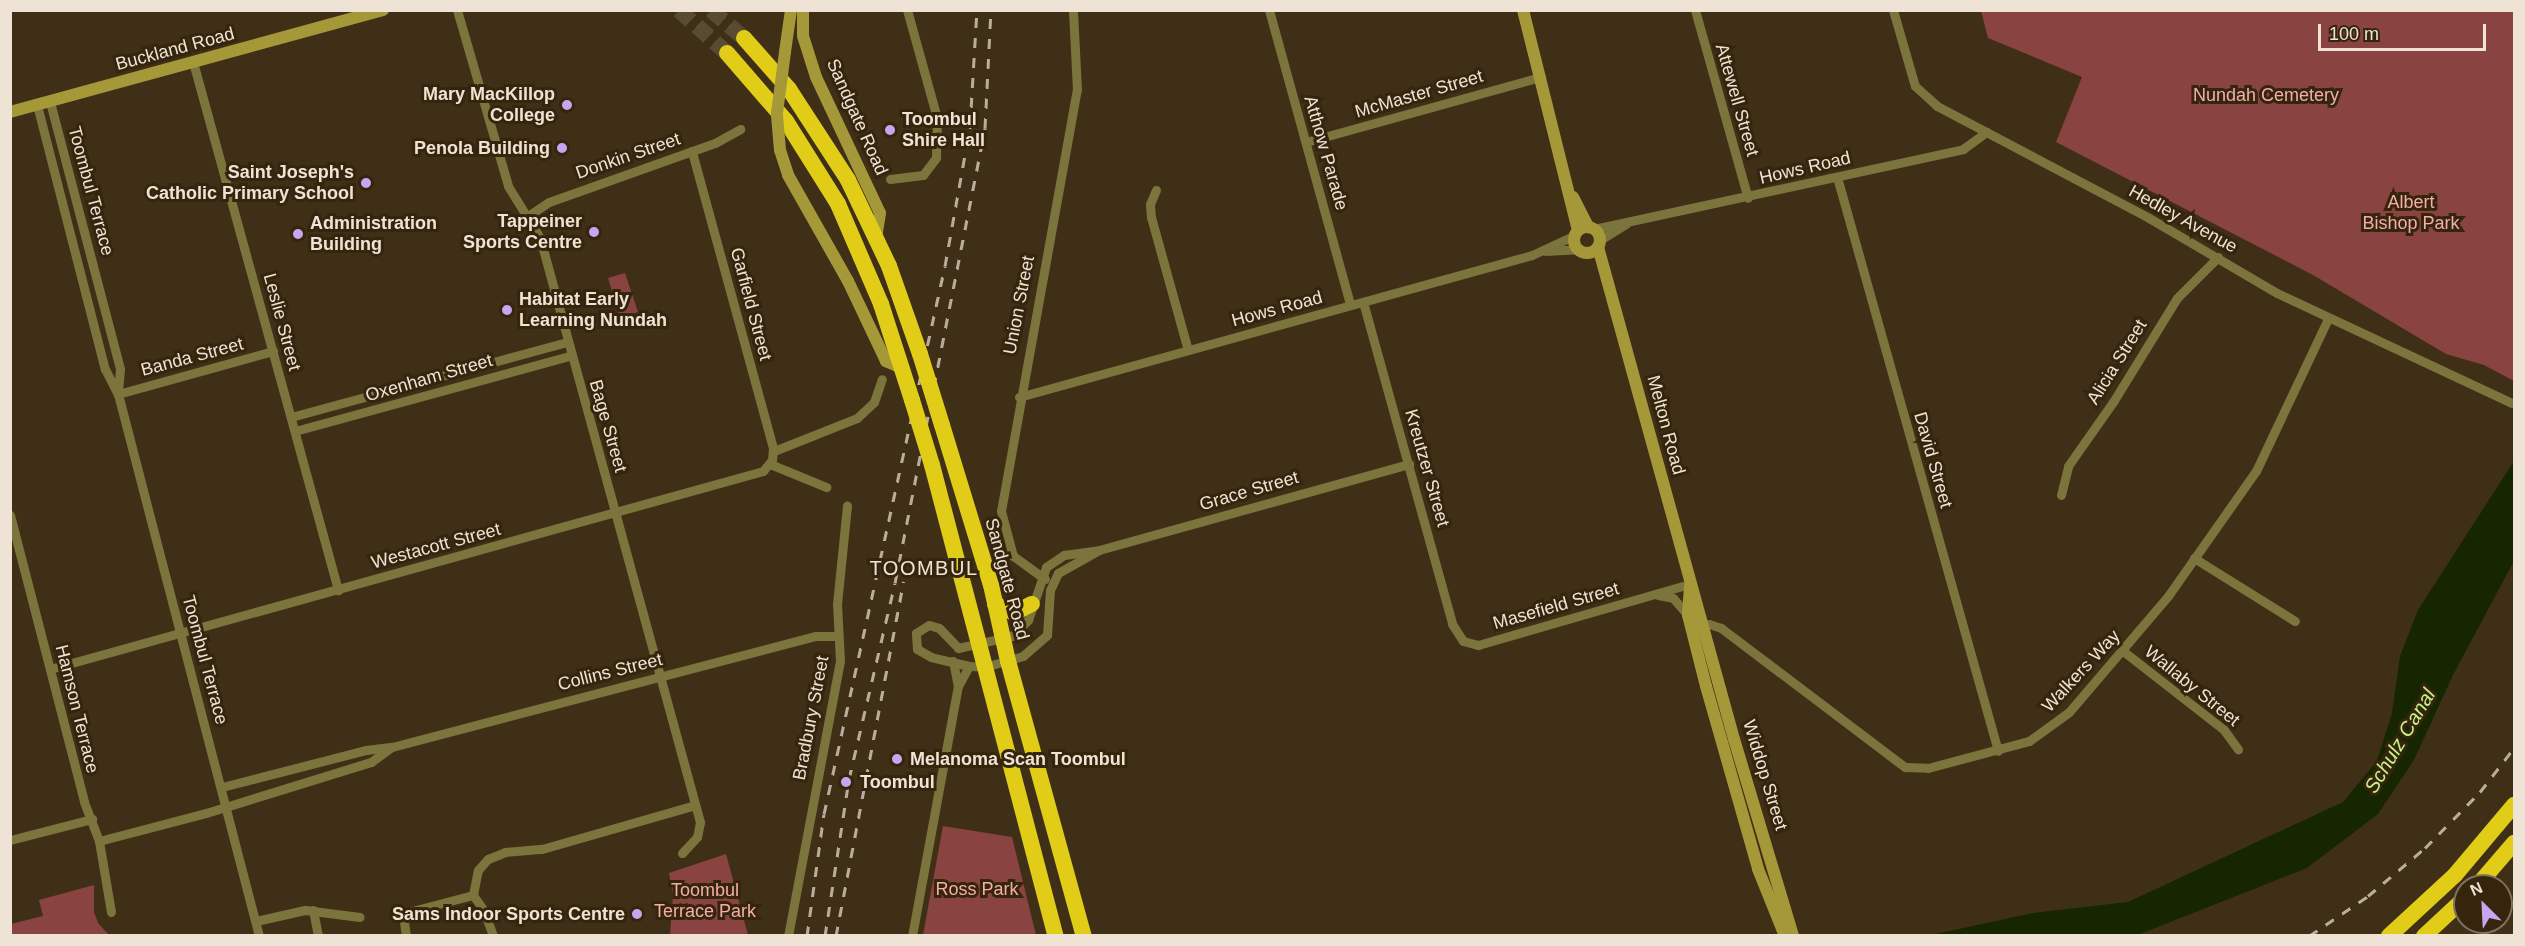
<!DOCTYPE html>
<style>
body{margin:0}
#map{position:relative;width:2525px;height:946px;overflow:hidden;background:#3f2f17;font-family:Arial,sans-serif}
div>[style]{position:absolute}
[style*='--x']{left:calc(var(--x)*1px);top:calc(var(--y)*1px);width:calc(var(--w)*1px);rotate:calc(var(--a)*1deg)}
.green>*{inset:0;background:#894341}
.water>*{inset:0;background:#162600}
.highway-tunnel>*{height:16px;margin-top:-8px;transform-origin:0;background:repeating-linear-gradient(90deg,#594a34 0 16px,transparent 0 24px)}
.street>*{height:9px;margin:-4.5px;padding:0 4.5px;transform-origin:4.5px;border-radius:4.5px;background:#7b743c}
.secondary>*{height:12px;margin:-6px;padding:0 6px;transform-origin:6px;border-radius:6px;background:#a49838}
.secondary>.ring{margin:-6px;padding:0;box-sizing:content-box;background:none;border:12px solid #a49838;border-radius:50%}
.highway>*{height:16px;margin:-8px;padding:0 8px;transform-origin:8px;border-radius:8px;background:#e1cd18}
.rail>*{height:3px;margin-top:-1.5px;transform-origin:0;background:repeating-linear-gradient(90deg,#b9ad9c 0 10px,transparent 0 20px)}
.secondary-bridge>*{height:12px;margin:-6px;padding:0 6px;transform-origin:6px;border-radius:6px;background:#a49838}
.highway-bridge>*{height:16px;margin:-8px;padding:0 8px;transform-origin:8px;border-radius:8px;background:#e1cd18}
.dots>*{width:16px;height:16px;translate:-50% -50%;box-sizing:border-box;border:3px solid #35250d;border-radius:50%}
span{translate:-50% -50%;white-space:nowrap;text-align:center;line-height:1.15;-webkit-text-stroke:6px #35250d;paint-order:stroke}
.street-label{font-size:18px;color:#eee3d5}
.poi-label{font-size:18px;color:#eee3d5;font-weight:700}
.right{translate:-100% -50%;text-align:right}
.left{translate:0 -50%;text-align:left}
.park-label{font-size:18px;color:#f5ada9}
.neighbourhood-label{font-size:20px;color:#eee3d5;letter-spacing:1.5px}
.water-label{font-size:20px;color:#c5f48b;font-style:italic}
.frame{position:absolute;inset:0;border:12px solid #eee3d5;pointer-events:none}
.north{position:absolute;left:2453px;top:874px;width:60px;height:60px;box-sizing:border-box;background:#35250d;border:2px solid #7f715d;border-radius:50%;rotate:336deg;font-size:16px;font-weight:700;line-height:24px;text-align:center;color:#eee3d5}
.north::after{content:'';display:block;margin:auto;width:21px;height:27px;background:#c6a6f0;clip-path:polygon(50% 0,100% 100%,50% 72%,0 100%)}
.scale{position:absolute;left:2318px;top:24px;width:168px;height:27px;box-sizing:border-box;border:3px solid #eee3d5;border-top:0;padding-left:8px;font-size:18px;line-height:21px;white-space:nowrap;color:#eee3d5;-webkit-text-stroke:4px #35250d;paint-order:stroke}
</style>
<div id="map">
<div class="green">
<i style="clip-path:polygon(1981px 11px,2514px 11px,2514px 381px,2484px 365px,2446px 354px,2313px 275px,2056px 142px,2082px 77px,1988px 38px)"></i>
<i style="clip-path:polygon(625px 273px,638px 312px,620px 318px,608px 278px)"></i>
<i style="clip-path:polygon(943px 826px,1012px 837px,1036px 935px,923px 935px)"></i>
<i style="clip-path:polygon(726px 854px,748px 935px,670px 935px,673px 895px,669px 873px)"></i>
<i style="clip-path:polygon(94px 885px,94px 912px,98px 923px,109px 935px,11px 935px,11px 924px,43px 916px,39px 900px)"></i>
</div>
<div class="water">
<i style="clip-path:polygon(2514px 461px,2514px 561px,2453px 675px,2414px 760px,2378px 814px,2307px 868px,2140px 934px,1931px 935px,2033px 913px,2128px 902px,2343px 802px,2377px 761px,2392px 713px,2400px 656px,2418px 610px)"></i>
</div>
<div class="highway-tunnel">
<i style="--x:679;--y:10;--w:64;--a:41.9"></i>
<i style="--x:711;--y:10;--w:43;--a:40.3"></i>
</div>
<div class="street">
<i style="--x:457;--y:10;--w:183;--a:73.8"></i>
<i style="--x:508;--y:186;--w:61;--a:58.4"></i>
<i style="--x:540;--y:238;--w:606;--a:74.68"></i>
<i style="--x:700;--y:822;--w:15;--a:101"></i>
<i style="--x:697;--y:837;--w:22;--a:133"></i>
<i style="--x:1269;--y:10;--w:306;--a:74.6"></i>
<i style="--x:1695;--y:10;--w:195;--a:74.3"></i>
<i style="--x:1893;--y:10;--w:79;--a:73.9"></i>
<i style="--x:1915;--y:86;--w:30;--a:42"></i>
<i style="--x:1937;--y:106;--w:240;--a:27.8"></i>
<i style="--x:2149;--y:218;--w:148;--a:30.4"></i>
<i style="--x:2277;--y:293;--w:259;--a:25.1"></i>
<i style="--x:193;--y:62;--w:548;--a:74.64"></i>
<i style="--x:50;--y:102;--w:276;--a:75.3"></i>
<i style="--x:120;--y:369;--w:25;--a:95"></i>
<i style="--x:37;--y:105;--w:273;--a:75.6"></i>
<i style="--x:105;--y:369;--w:28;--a:63"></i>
<i style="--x:118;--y:394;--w:560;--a:75.42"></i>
<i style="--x:1306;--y:142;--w:244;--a:-15.5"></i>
<i style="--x:1837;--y:177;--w:596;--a:74.33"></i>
<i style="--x:890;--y:179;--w:33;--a:-7"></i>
<i style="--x:923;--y:175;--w:21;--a:-53"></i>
<i style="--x:936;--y:158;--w:40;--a:-88.6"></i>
<i style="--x:937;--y:118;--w:112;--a:-105.5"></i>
<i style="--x:1156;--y:190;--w:15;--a:113"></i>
<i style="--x:1150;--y:204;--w:13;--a:86"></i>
<i style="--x:1151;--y:217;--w:138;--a:74.5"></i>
<i style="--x:528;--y:216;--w:25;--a:-34"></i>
<i style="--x:549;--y:202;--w:176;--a:-19.6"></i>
<i style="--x:715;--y:143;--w:29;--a:-29"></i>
<i style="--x:1594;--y:229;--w:378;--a:-12.2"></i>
<i style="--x:1963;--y:149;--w:29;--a:-36"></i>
<i style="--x:1600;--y:240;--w:31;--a:-32"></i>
<i style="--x:1545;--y:251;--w:33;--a:-3"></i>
<i style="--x:1363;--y:302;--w:334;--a:74.5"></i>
<i style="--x:1452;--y:624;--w:20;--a:57"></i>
<i style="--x:1463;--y:641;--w:16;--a:15"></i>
<i style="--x:1478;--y:645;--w:221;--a:-16.1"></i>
<i style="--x:118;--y:394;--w:161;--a:-15.5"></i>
<i style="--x:1019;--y:397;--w:532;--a:-15.47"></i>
<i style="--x:1532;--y:255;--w:47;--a:-24.9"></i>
<i style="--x:291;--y:417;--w:287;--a:-15.2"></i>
<i style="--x:295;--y:431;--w:287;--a:-15.3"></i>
<i style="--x:774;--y:451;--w:89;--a:-21.7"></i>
<i style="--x:857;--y:418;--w:23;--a:-43"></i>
<i style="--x:874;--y:402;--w:24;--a:-71"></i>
<i style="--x:770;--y:464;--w:61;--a:22.3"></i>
<i style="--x:2061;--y:495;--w:30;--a:-76"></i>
<i style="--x:2068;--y:466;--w:78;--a:-54.9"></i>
<i style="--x:2113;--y:402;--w:122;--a:-58.4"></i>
<i style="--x:2177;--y:298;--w:58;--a:-45"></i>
<i style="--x:10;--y:515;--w:296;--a:75.5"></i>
<i style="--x:84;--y:802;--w:42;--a:69"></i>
<i style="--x:99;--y:841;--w:72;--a:80.4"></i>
<i style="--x:1099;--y:550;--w:47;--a:150.7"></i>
<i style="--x:1058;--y:573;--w:19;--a:115"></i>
<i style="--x:1050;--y:590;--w:45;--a:93.8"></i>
<i style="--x:1047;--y:635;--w:32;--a:139"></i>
<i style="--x:1023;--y:656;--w:40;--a:164"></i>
<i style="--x:985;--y:667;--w:16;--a:-176"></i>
<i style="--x:969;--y:666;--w:39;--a:-167"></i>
<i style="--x:931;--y:657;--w:16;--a:-150"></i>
<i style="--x:917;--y:649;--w:16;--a:-94"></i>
<i style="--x:916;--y:633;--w:15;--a:-32"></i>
<i style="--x:929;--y:625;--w:10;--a:17"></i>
<i style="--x:939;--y:628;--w:28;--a:46"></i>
<i style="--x:958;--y:648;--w:55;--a:-12.5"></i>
<i style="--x:1012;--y:636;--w:23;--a:-45"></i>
<i style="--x:1028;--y:620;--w:56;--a:-71.2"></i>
<i style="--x:1046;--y:567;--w:22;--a:-34"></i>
<i style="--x:1064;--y:555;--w:35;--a:-8"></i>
<i style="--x:1099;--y:550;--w:322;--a:-15.5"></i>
<i style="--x:2194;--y:558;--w:119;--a:32"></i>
<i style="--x:1045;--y:579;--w:39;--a:-144"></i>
<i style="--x:1013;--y:556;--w:47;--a:-104.9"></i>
<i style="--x:1001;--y:511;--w:428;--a:-79.8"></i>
<i style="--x:1077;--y:90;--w:80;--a:-92.9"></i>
<i style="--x:1658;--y:595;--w:15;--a:11"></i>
<i style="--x:1673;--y:598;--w:23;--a:49"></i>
<i style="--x:1699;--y:626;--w:10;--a:-11"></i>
<i style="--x:1709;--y:624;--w:13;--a:18"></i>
<i style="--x:1721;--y:628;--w:231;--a:37.1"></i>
<i style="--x:1905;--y:767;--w:23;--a:2"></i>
<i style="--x:1928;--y:768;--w:105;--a:-15"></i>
<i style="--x:2029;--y:741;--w:49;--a:-35.9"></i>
<i style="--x:2069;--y:712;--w:153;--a:-49.5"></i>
<i style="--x:2168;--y:596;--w:153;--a:-54.9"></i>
<i style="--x:2256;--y:471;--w:168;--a:-64.7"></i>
<i style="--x:2123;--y:651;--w:128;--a:38"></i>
<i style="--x:2224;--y:730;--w:24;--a:54"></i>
<i style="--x:953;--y:661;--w:25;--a:79"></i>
<i style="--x:50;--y:669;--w:740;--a:-15.52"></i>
<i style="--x:763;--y:471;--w:14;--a:-51"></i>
<i style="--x:772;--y:460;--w:12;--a:-85"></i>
<i style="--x:773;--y:448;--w:308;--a:-105.3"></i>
<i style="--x:222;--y:787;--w:149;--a:-14.4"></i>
<i style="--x:366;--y:750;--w:26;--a:-7"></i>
<i style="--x:392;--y:747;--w:438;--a:-14.7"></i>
<i style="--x:816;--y:636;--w:20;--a:0"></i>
<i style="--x:10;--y:840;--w:85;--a:-14.4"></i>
<i style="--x:99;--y:841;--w:111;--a:-14.7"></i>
<i style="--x:206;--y:813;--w:173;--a:-17.2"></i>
<i style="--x:371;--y:762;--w:24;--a:-36"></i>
<i style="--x:473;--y:895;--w:25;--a:-79"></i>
<i style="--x:478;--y:870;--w:15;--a:-48"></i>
<i style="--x:488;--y:859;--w:18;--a:-22"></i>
<i style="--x:505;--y:852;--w:37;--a:-5"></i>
<i style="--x:542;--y:849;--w:159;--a:-16"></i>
<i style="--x:313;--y:910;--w:26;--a:79"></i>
<i style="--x:256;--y:921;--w:50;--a:-12.7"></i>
<i style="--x:305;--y:910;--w:55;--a:7.3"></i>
<i style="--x:406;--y:936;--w:15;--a:-98"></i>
<i style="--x:404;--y:921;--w:13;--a:-51"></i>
<i style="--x:412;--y:911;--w:63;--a:-14.7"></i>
<i style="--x:473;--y:895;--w:19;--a:55"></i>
<i style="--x:484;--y:911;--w:27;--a:70"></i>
<i style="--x:788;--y:936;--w:280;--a:-79.3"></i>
<i style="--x:840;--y:661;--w:57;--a:-93"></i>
<i style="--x:837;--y:604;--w:99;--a:-84.2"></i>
<i style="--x:912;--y:936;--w:254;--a:-79.6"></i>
<i style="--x:958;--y:686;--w:23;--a:-61"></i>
</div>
<div class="secondary">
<i style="--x:803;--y:10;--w:26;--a:90"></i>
<i style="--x:803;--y:36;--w:43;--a:72.4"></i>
<i style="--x:816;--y:77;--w:150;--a:64.8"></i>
<i style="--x:880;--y:213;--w:24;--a:99"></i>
<i style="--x:1523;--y:10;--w:227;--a:76"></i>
<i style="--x:785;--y:52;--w:42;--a:-81.9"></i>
<i style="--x:10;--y:112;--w:387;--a:-15.3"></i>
<i style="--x:780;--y:150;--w:26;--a:72"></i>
<i style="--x:788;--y:175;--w:122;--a:60.5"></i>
<i style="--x:848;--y:281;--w:89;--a:64.6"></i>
<i style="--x:886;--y:361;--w:17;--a:24"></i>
<i style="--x:1573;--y:197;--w:34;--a:63"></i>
<i class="ring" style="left:1574px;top:227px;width:14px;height:14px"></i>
<i style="--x:1598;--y:247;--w:510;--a:74.55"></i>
<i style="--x:1734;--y:739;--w:206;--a:73.3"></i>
<i style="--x:1690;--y:586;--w:29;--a:94"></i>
<i style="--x:1688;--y:615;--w:73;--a:75.8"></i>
<i style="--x:1706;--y:686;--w:190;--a:74.1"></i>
<i style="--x:1758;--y:869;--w:72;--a:68.1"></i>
</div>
<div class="highway">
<i style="--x:744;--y:38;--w:68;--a:48.6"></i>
<i style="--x:789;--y:89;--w:108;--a:57"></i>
<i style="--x:848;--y:180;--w:95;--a:64.5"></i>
<i style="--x:889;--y:266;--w:93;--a:70.6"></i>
<i style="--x:727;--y:53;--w:90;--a:49.1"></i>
<i style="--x:786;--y:121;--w:98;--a:57.9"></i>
<i style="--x:838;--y:204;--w:109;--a:66.7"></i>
<i style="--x:881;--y:304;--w:101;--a:72.1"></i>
<i style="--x:942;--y:425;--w:167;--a:73"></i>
<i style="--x:991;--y:585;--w:78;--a:77.4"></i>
<i style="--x:1008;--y:661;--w:285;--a:74.6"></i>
<i style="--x:932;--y:465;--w:487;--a:75.3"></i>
<i style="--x:995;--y:604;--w:21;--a:25"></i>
<i style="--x:1014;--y:613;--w:20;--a:-27"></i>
<i style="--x:2477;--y:886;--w:57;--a:-49.3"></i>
<i style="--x:2389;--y:936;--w:90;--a:-42.7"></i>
<i style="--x:2455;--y:875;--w:92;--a:-49.9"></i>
<i style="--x:2424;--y:936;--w:56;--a:-42.8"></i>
</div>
<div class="rail">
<i style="--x:807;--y:936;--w:123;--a:-82.1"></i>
<i style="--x:824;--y:814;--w:561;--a:-77.55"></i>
<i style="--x:945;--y:266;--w:141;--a:-79.8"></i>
<i style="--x:970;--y:127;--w:117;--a:-86.6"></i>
<i style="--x:825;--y:936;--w:159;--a:-81.3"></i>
<i style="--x:849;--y:779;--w:201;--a:-76.8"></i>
<i style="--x:895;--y:583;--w:464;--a:-78.8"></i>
<i style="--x:985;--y:128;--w:118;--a:-87.1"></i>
<i style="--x:836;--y:936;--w:361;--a:-79.2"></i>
<i style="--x:2309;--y:936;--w:71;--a:-34.1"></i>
<i style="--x:2368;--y:896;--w:75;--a:-40.1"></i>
<i style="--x:2425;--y:848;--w:78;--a:-45.5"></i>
<i style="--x:2480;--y:792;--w:56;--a:-52.3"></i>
</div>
<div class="secondary-bridge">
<i style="--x:780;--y:150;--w:37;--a:-95"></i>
<i style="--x:777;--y:113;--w:62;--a:-82.5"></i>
</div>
<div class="highway-bridge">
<i style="--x:920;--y:354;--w:74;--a:72.8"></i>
<i style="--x:912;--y:400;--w:68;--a:72.9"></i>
</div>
<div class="dots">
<i style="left:567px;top:105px;background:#c6a6f0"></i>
<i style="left:890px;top:130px;background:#c6a6f0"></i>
<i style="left:562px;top:148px;background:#c6a6f0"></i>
<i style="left:366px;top:183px;background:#c6a6f0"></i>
<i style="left:594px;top:232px;background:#c6a6f0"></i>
<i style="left:298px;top:234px;background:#c6a6f0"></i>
<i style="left:507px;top:310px;background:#c6a6f0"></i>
<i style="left:897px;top:759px;background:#c6a6f0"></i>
<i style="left:846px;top:782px;background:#c6a6f0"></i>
<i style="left:637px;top:914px;background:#c6a6f0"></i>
</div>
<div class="street-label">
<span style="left:175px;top:49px;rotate:-15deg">Buckland Road</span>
<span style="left:1419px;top:94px;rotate:-16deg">McMaster Street</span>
<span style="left:1737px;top:100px;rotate:74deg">Attewell Street</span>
<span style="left:857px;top:117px;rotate:66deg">Sandgate Road</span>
<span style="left:1326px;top:153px;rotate:74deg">Atthow Parade</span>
<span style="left:628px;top:156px;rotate:-19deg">Donkin Street</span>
<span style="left:1805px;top:168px;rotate:-13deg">Hows Road</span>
<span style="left:91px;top:191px;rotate:75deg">Toombul Terrace</span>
<span style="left:2183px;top:219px;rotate:29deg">Hedley Avenue</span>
<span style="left:751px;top:304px;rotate:75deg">Garfield Street</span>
<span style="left:1019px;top:305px;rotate:-79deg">Union Street</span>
<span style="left:1277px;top:309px;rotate:-15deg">Hows Road</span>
<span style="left:282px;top:322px;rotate:75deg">Leslie Street</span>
<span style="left:192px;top:357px;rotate:-15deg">Banda Street</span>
<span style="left:2117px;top:362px;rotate:-58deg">Alicia Street</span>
<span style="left:429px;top:378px;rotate:-16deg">Oxenham Street</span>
<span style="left:1666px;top:425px;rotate:75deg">Melton Road</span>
<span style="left:608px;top:426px;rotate:74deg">Bage Street</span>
<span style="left:1933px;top:460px;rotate:74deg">David Street</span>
<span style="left:1427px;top:468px;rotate:74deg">Kreutzer Street</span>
<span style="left:1249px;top:491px;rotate:-16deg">Grace Street</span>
<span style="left:436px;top:546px;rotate:-15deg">Westacott Street</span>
<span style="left:1007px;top:579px;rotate:75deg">Sandgate Road</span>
<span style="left:1556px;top:606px;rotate:-16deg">Masefield Street</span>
<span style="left:205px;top:660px;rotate:75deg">Toombul Terrace</span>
<span style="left:2081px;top:671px;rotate:-47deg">Walkers Way</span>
<span style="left:610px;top:672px;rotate:-14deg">Collins Street</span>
<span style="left:2192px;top:686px;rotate:39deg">Wallaby Street</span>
<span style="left:77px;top:709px;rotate:76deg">Hamson Terrace</span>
<span style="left:811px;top:718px;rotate:-79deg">Bradbury Street</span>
<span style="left:1765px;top:775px;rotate:73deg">Widdop Street</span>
</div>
<div class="poi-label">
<span class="right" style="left:555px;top:105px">Mary MacKillop<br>College</span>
<span class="left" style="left:902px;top:130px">Toombul<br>Shire Hall</span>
<span class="right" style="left:550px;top:148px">Penola Building</span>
<span class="right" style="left:354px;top:183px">Saint Joseph's<br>Catholic Primary School</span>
<span class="right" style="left:582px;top:232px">Tappeiner<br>Sports Centre</span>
<span class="left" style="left:310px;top:234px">Administration<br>Building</span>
<span class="left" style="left:519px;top:310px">Habitat Early<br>Learning Nundah</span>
<span class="left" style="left:910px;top:759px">Melanoma Scan Toombul</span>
<span class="left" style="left:860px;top:782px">Toombul</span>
<span class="right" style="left:625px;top:914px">Sams Indoor Sports Centre</span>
</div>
<div class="park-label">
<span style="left:2266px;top:95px">Nundah Cemetery</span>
<span style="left:2411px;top:213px">Albert<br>Bishop Park</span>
<span style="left:977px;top:889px">Ross Park</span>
<span style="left:705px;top:901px">Toombul<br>Terrace Park</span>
</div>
<div class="neighbourhood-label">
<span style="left:924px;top:568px">TOOMBUL</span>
</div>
<div class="water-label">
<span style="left:2400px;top:741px;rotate:-59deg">Schulz Canal</span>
</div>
<div class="frame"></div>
<div class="north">N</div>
<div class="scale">100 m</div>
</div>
